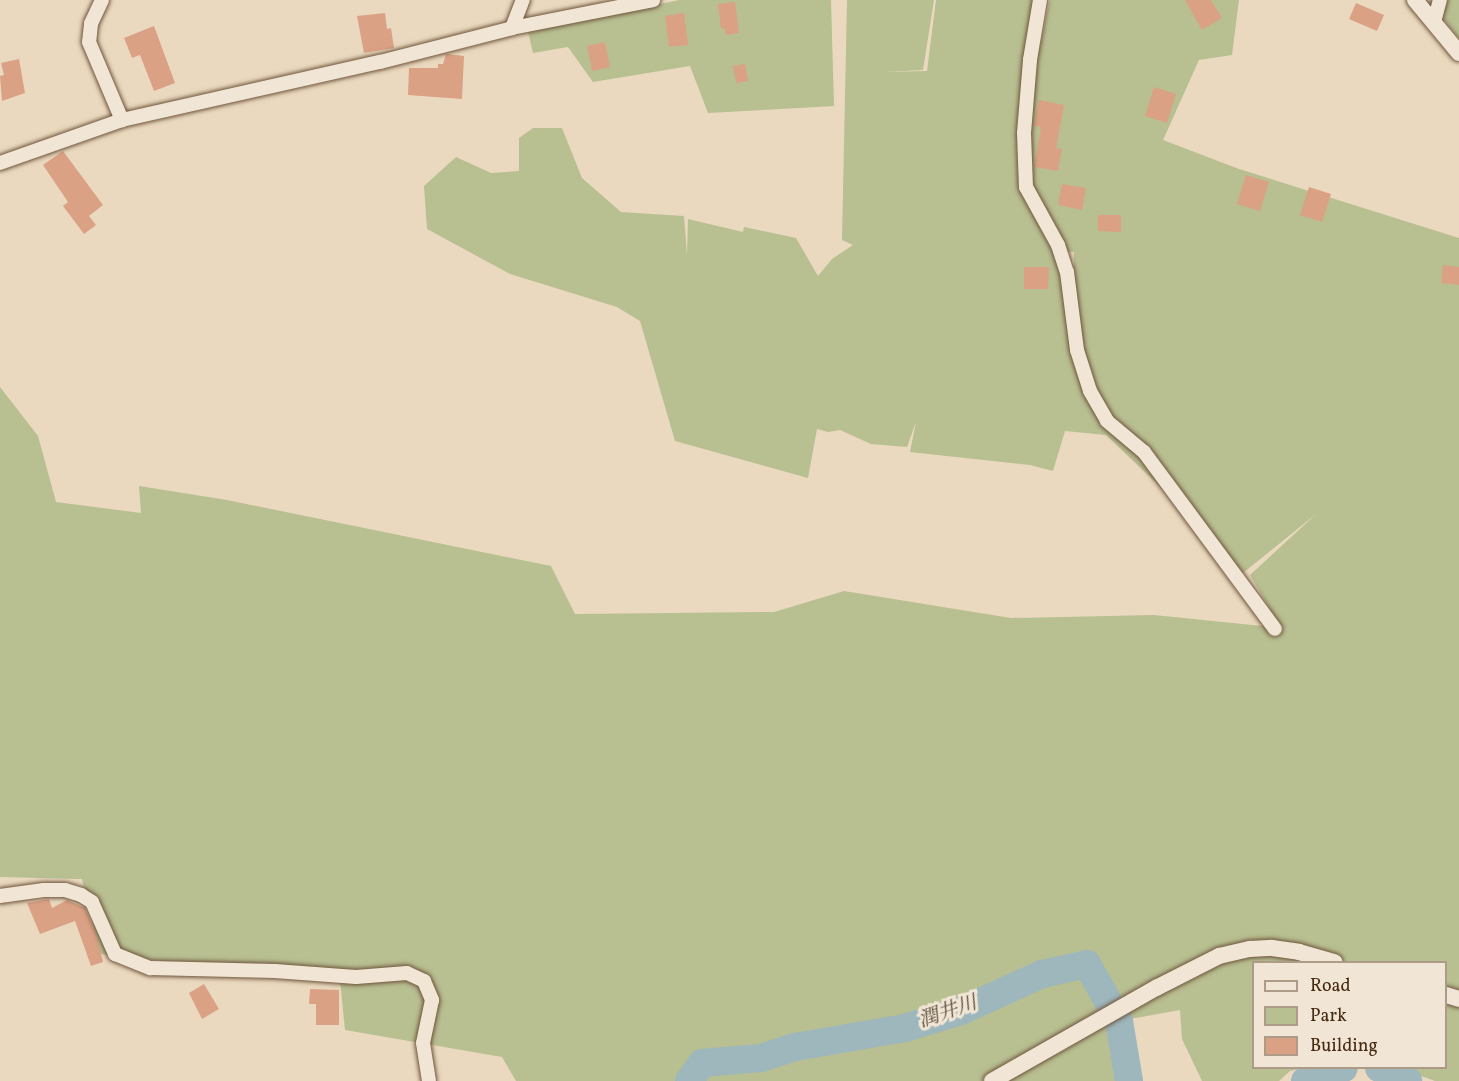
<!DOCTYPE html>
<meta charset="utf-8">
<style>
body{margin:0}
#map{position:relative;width:1459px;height:1081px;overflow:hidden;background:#ead9bf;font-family:Vollkorn,"Noto Serif JP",serif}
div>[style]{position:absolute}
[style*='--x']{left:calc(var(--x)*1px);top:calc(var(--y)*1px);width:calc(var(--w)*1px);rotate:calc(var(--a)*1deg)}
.green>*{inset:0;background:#b8bf91}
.river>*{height:28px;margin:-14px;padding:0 14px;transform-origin:14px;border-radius:14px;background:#9db7bd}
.building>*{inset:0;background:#dba185}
.roads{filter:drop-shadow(0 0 2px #6f553c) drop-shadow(0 0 2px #6f553c)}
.minor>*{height:14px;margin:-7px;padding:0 7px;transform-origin:7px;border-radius:7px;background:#f1e6d5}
.tertiary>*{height:16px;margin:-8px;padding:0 8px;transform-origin:8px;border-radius:8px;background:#f1e6d5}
span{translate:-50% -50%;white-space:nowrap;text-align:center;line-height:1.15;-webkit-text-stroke:6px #f1e6d5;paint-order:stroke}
.water-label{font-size:20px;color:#5c4c3c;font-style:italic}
.legend{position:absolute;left:1252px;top:961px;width:195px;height:108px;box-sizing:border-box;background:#f1e6d5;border:2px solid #ad9a87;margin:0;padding:8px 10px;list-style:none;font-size:18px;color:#462911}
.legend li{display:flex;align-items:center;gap:12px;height:30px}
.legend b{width:30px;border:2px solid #ad9a87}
</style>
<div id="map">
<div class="green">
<i style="clip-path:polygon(679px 0,831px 0,834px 106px,708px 113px,690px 66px,593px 82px,568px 47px,533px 53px,528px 32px)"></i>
<i style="clip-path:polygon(evenodd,847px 0,934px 0,923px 70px,882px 72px,927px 71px,936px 0,1038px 0,1025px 175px,1032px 83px,1050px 0,1239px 0,1232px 55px,1199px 60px,1163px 140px,1239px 169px,1459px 238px,1459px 1081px,1435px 1081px,1399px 1068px,1446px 1068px,1446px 962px,1254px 962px,1254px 1068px,1306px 1068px,1290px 1071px,1279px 1081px,1202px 1081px,1182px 1039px,1180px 1010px,1119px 1021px,1121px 1081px,516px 1081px,502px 1057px,345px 1030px,340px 980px,100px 954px,82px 879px,0 877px,0 387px,38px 436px,56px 502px,141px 513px,139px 486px,227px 500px,551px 566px,575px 614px,774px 612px,844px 591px,1011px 618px,1154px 615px,1281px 628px,1250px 575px,1316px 514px,1238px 577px,1215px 539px,1106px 435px,1065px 431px,1053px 471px,1030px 465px,910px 452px,916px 422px,907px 447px,871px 444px,840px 430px,828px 432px,817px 429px,808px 478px,675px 441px,640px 321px,617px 307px,510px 274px,427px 229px,424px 186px,456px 157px,491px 173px,519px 171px,519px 138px,533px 128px,562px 128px,582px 178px,621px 212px,684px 216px,687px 255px,688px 219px,743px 232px,744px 227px,796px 238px,818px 276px,832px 259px,853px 245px,842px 240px,847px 0,1060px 251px,1074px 252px,1072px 314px,1060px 251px)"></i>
<i style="clip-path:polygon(1446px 0,1459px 0,1459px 38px,1443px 18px)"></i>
</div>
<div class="river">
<i style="--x:1379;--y:1068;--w:32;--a:24"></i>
<i style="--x:689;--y:1081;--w:22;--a:-54"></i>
<i style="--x:702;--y:1063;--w:59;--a:-4.8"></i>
<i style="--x:761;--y:1058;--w:36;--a:-18"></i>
<i style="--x:795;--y:1047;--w:112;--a:-9.8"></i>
<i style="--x:905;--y:1028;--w:59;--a:-16.9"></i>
<i style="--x:961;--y:1011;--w:89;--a:-24.6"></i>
<i style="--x:1042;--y:974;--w:46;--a:-12.5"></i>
<i style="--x:1087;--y:964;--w:65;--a:60.7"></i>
<i style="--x:1119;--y:1021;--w:61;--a:80.5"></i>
<i style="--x:1305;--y:1081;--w:23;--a:-25"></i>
<i style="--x:1326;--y:1071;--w:18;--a:-9"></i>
</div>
<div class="building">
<i style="clip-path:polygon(1185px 0,1211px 0,1222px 18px,1202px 30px)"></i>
<i style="clip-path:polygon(735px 2px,739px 33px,726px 35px,725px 29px,721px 28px,718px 4px)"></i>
<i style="clip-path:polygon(1356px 3px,1384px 15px,1377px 31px,1349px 19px)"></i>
<i style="clip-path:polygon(385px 13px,387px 29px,391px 28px,394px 48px,364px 53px,357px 16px)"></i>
<i style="clip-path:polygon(684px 13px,688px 45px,669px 47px,665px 16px)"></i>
<i style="clip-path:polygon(154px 26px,175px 83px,154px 91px,140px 55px,132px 58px,124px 38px)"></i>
<i style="clip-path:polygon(605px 42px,610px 67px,592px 71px,587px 46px)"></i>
<i style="clip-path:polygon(446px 54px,464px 56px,462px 99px,408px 95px,409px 68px,438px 68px,438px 64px,443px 64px)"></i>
<i style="clip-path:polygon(19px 59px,25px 93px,2px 101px,0 76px,4px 75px,1px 63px)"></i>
<i style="clip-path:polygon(745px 64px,748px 81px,736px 83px,733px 66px)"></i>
<i style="clip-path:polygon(1154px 87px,1176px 94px,1167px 123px,1145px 116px)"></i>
<i style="clip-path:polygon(1039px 100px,1064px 105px,1056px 148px,1062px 149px,1058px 171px,1034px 167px,1041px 127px,1034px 126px)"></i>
<i style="clip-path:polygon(63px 151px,103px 205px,89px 216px,96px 225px,84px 234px,63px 206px,68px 202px,43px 165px)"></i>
<i style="clip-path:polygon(1246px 175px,1269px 182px,1260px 211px,1237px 204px)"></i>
<i style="clip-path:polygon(1062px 184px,1086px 188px,1082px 210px,1058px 205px)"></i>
<i style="clip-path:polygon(1309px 187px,1331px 194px,1322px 222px,1300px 215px)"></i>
<i style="clip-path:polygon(1098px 215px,1121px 215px,1121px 232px,1098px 231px)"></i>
<i style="clip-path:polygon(1443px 265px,1459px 267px,1459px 285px,1441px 283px)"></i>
<i style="clip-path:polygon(1024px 267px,1049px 267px,1048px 289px,1024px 289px)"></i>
<i style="clip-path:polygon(49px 899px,52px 908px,67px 900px,85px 908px,95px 931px,103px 962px,91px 966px,75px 921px,40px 934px,27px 903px)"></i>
<i style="clip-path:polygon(204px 984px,219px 1009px,202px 1019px,189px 993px)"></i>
<i style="clip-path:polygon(310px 989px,339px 990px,339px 1025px,316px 1025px,316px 1004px,309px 1004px)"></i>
</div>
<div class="roads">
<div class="minor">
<i style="--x:102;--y:0;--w:26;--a:115"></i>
<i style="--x:91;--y:24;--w:18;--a:96"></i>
<i style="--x:89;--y:42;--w:85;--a:67.1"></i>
<i style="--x:1040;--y:0;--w:61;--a:99.5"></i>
<i style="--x:1030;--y:60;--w:73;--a:94.7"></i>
<i style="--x:1024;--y:133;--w:54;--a:87.9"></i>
<i style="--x:1026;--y:187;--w:66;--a:61.1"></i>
<i style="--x:1058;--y:245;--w:28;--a:72"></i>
<i style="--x:1067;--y:272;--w:79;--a:82.7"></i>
<i style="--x:1077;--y:350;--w:43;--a:72.4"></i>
<i style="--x:1090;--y:391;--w:34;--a:60"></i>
<i style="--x:1107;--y:421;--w:48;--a:40"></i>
<i style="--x:1144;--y:452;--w:220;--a:53.5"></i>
<i style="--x:1434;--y:22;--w:23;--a:-75"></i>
<i style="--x:512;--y:28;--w:30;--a:-69"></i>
<i style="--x:0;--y:163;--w:129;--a:-19.4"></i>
<i style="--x:122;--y:120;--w:264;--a:-12.7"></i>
<i style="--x:380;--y:62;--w:136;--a:-14.4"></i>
<i style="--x:512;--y:28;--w:144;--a:-11.2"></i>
<i style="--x:0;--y:896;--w:44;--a:-7.8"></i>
<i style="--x:44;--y:890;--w:21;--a:0"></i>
<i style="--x:65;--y:890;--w:17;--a:17"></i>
<i style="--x:81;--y:895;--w:13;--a:32"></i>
<i style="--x:92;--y:902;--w:57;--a:66.1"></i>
<i style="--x:115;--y:954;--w:38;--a:22"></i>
<i style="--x:150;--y:968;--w:125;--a:1.4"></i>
<i style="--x:275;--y:971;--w:81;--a:4.2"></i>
<i style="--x:356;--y:977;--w:51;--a:-4.5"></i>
<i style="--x:407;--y:973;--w:19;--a:25"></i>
<i style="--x:424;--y:981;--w:21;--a:67"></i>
<i style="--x:432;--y:1000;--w:44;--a:101.8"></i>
<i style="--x:423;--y:1043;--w:38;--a:81"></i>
</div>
<div class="tertiary">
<i style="--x:1415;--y:0;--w:69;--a:50.3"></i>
<i style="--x:1446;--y:995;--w:14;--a:17"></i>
<i style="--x:992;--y:1081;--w:189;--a:-29.6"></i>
<i style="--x:1156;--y:988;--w:71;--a:-26.9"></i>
<i style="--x:1219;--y:956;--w:32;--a:-13"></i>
<i style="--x:1250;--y:949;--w:22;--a:-3"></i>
<i style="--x:1272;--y:948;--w:27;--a:8"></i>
<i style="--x:1299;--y:952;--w:37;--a:16"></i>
</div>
</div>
<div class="water-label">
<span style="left:948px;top:1013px;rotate:-19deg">潤井川</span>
</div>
<ul class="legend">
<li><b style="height:8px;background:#f1e6d5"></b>Road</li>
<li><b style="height:16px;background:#b8bf91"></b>Park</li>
<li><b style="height:16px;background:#dba185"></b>Building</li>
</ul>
</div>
